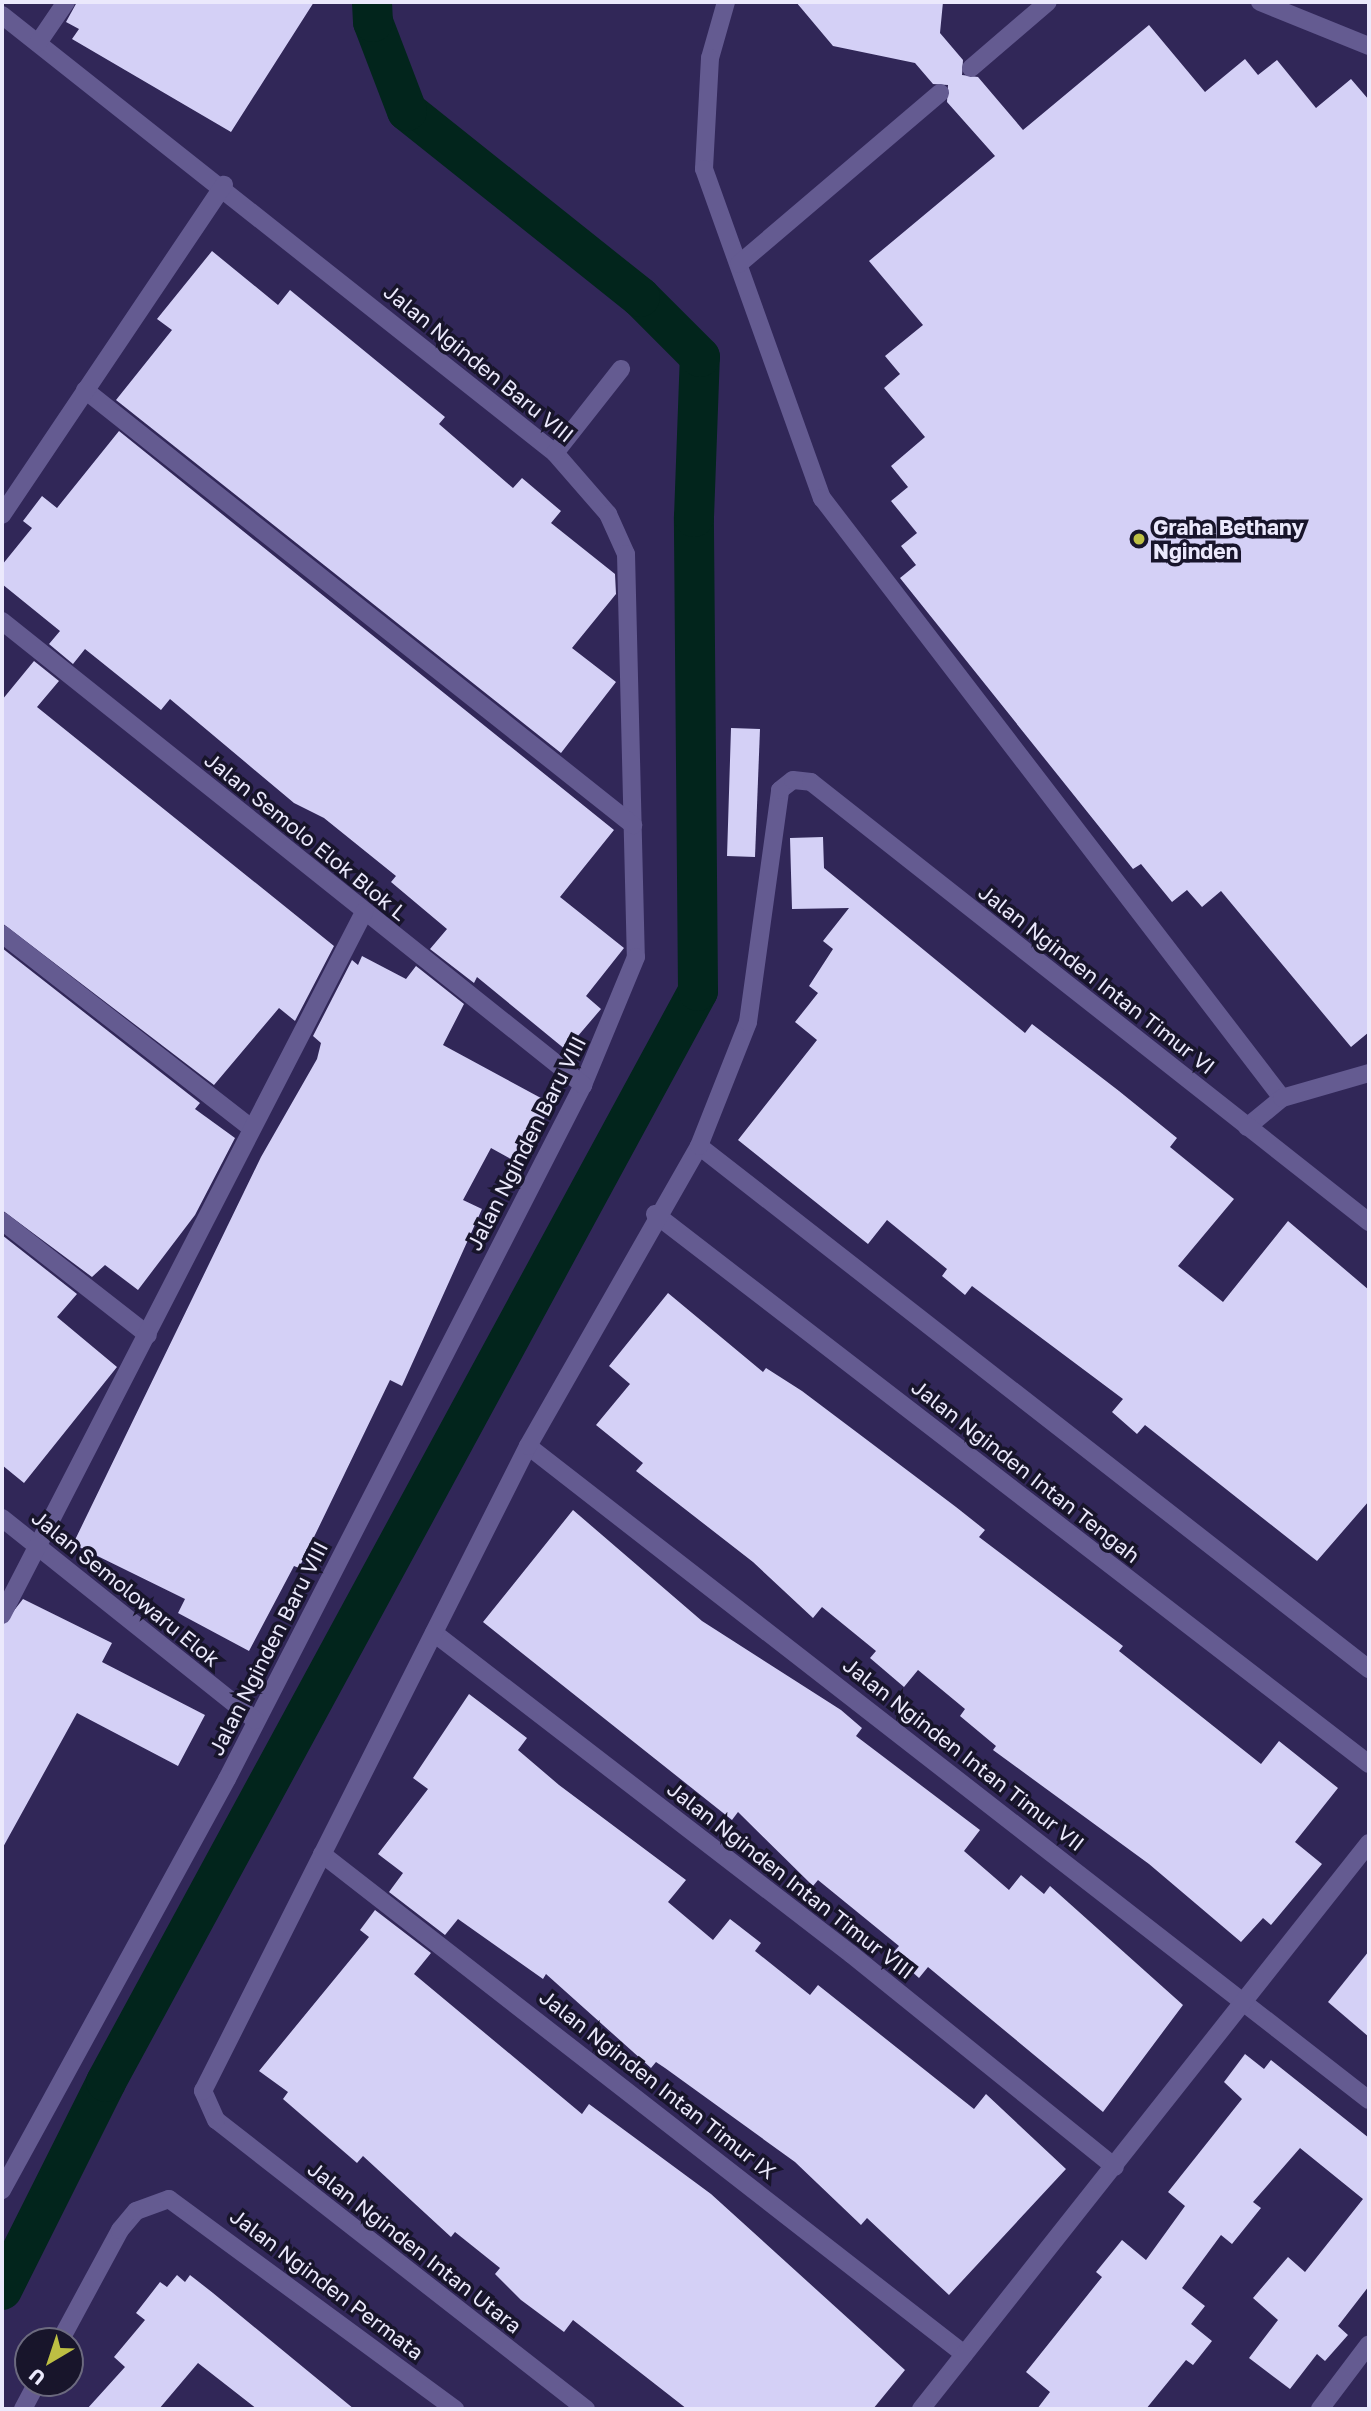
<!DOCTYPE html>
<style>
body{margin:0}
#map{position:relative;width:1371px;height:2411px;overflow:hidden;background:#312758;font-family:"Golos Text",sans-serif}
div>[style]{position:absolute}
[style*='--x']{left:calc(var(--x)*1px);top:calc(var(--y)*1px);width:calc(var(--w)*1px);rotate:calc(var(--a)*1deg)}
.canal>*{height:40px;margin:-20px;padding:0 20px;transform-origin:20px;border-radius:20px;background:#02251c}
.building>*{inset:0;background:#d4d0f6}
.lane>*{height:18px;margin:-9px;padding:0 9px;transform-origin:9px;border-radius:9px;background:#645b91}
.street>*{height:18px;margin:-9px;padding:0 9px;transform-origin:9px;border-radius:9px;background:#645b91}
.dots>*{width:19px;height:19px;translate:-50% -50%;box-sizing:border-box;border:4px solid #18152b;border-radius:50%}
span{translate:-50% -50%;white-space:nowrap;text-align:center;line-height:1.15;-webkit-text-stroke:7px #18152b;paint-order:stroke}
.street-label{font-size:21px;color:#ebe9fc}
.poi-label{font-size:21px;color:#ebe9fc;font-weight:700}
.left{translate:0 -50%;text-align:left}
.frame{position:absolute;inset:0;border:4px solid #ebe9fc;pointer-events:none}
.north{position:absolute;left:14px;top:2327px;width:70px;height:70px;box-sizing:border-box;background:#18152b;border:2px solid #6c6a7f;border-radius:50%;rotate:219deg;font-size:19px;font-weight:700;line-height:28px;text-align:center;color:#ebe9fc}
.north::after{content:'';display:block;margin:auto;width:24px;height:32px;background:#bdbf43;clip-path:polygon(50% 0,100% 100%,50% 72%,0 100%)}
</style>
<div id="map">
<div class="canal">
<i style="--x:2;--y:2290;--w:233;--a:-63.4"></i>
<i style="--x:106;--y:2082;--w:1241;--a:-61.51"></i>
<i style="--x:698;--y:991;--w:474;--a:-90.5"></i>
<i style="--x:694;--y:517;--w:160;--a:-87.9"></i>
<i style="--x:700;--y:357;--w:85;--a:-135"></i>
<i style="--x:640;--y:297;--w:298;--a:-141.4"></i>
<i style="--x:407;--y:111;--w:95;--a:-110.9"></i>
<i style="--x:373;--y:22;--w:20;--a:-93"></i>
</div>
<div class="building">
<i style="clip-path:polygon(77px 2px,314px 2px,231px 132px,72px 39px,79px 29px,66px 22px)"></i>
<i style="clip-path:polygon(796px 2px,943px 2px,940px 33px,963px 60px,962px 75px,978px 77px,1023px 130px,1149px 25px,1205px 92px,1245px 59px,1258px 75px,1277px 60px,1316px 108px,1351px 79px,1369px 100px,1369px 1032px,1351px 1047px,1221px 891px,1202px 907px,1187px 890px,1172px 902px,1141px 864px,1133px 869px,900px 578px,916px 565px,901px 546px,917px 533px,891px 501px,908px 487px,891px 466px,925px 437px,884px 388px,900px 374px,885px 356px,923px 325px,869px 261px,995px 156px,947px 102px,948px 85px,933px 84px,915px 63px,833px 46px)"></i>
<i style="clip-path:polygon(212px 251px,278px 305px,290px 290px,445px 417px,439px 424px,513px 488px,522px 478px,561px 511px,551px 523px,615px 574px,616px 594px,572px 648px,616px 682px,561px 753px,116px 400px,172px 330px,157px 319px)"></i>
<i style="clip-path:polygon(119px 431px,614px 830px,560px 897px,624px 948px,586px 996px,601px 1009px,566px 1050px,477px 977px,474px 983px,430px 949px,447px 929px,391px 882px,396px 876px,324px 818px,294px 803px,170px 699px,161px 710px,85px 649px,73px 664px,49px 644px,60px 631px,2px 584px,2px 565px,32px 528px,23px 521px,42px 496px,57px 508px)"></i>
<i style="clip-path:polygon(34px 661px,59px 681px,37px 707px,334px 946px,295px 1021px,279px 1008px,214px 1085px,2px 923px,2px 700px)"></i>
<i style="clip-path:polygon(731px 728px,760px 729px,755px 857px,727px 856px)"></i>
<i style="clip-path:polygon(823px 837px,824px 868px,1025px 1033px,1032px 1024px,1119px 1091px,1177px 1138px,1170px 1147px,1234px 1199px,1178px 1266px,1223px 1302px,1288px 1221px,1369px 1290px,1369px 1501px,1317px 1561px,1145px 1425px,1137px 1434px,1112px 1412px,1123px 1399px,972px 1286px,965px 1295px,942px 1276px,947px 1269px,887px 1220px,868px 1244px,738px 1140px,817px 1040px,795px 1022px,818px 993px,809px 986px,833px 949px,823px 941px,849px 908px,792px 909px,790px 838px)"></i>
<i style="clip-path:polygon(2px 948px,200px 1103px,195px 1109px,235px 1138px,195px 1215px,138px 1290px,105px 1265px,92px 1277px,2px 1210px)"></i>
<i style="clip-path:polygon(362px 956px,406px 979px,416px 966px,464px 1004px,443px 1045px,552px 1104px,520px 1164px,491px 1148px,463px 1200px,482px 1209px,402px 1386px,390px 1380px,299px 1568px,294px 1566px,249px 1651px,178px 1613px,185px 1599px,73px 1544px,261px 1157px,317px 1059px,321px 1043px,313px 1036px,352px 960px,358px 965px)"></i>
<i style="clip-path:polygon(2px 1235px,77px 1294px,57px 1317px,117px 1367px,24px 1483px,2px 1465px)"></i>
<i style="clip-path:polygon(668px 1293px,763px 1372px,766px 1368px,802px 1391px,956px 1507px,985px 1530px,979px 1537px,1123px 1646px,1119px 1651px,1261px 1764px,1279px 1741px,1338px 1788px,1295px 1842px,1322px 1864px,1271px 1925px,1263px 1918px,1241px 1942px,1149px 1864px,993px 1750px,996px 1746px,960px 1716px,965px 1709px,918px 1670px,904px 1687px,870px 1658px,876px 1651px,822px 1607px,813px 1618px,753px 1562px,636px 1471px,643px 1463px,596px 1425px,630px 1384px,609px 1366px)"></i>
<i style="clip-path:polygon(573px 1510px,702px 1621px,841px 1710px,862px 1728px,856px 1736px,980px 1830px,964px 1851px,1009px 1890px,1021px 1875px,1044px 1894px,1050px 1886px,1183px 2005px,1103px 2112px,928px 1967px,919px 1978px,892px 1954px,899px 1946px,818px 1880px,813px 1886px,738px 1812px,732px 1820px,483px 1622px)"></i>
<i style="clip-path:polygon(23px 1599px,112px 1643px,102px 1662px,205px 1715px,178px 1766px,77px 1713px,2px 1849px,2px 1626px)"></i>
<i style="clip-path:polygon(469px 1694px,527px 1738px,518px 1750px,559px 1785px,686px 1880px,668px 1902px,713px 1940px,730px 1919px,761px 1943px,755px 1951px,810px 1995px,818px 1985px,974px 2109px,986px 2094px,1066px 2169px,949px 2295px,867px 2218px,861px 2225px,795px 2162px,665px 2068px,656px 2062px,651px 2068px,546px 1974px,543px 1979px,458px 1919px,445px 1935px,389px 1892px,403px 1873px,378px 1854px,428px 1789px,413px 1778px)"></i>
<i style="clip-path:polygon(375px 1910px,431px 1953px,414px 1974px,582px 2114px,589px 2104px,711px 2194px,905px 2370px,873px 2409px,687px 2409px,573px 2320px,564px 2332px,521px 2300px,495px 2274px,500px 2268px,455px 2232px,451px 2237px,363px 2156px,357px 2163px,283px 2099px,288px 2092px,259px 2071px,369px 1937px,360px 1930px)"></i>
<i style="clip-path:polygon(1369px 1951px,1369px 2037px,1328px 2002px)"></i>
<i style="clip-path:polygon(1245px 2054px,1264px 2069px,1271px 2060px,1369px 2138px,1369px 2286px,1338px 2326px,1348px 2335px,1325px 2361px,1317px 2354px,1290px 2389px,1249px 2358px,1278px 2320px,1253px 2298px,1288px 2257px,1305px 2272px,1363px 2199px,1300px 2148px,1253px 2202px,1261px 2208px,1232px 2244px,1221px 2235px,1182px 2288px,1205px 2306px,1191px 2324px,1212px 2341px,1193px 2365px,1186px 2360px,1146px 2409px,1037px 2409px,1050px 2392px,1026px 2372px,1102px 2277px,1096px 2272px,1122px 2240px,1146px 2260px,1185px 2206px,1168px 2192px,1242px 2099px,1224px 2082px)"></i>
<i style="clip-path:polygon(177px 2275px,185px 2282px,190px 2275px,213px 2293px,354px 2409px,257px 2409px,198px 2363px,159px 2409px,87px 2409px,125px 2367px,114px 2357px,145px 2320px,136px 2313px,160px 2282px,167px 2287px)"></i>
</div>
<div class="lane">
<i style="--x:726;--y:2;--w:58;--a:105.9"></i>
<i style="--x:710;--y:58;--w:111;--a:93.1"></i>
<i style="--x:704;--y:169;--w:350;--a:70.3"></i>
<i style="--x:822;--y:498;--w:756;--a:52.52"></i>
<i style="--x:1260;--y:2;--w:118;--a:22"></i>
<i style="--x:971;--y:68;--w:101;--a:-40.6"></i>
<i style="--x:739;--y:264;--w:264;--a:-40.4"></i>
<i style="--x:1247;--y:1127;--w:45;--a:-39.6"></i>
<i style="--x:1282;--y:1098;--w:91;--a:-16"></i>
</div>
<div class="street">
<i style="--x:2;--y:15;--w:705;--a:38.38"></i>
<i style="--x:555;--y:453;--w:81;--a:49"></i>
<i style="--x:608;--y:514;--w:44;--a:65.8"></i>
<i style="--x:626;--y:554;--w:403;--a:88.6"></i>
<i style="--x:636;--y:957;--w:139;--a:112.5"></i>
<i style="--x:583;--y:1085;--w:780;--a:117.16"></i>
<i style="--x:227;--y:1779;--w:469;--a:118.7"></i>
<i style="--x:38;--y:43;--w:50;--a:-55.7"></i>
<i style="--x:85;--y:390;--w:700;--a:38.44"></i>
<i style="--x:555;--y:453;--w:107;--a:-51.8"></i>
<i style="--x:2;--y:515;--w:398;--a:-56.1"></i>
<i style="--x:2;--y:621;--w:744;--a:38.61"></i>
<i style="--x:2;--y:934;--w:316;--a:37.9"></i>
<i style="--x:699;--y:1146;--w:850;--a:37.98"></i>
<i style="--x:655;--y:1214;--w:901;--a:37.61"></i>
<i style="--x:2;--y:1221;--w:185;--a:38"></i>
<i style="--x:528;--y:1446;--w:1065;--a:37.87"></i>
<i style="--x:2;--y:1518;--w:324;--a:38.6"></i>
<i style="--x:2;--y:1615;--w:791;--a:-62.75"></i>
<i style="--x:434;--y:1633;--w:526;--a:37.59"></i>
<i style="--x:851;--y:1954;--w:339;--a:38.9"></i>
<i style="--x:322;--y:1854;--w:814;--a:37.91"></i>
<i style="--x:60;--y:2341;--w:126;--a:-61.6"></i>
<i style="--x:120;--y:2230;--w:25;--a:-50"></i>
<i style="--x:136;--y:2211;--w:35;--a:-20"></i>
<i style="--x:169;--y:2199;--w:355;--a:36.3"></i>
<i style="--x:23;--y:2409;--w:30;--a:-62"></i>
<i style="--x:586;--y:2409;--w:469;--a:-142"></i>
<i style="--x:216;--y:2120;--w:32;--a:-114"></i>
<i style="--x:203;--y:2091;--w:722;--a:-63.26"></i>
<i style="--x:528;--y:1446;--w:345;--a:-60.3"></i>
<i style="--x:699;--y:1146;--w:133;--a:-68.4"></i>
<i style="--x:748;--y:1022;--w:234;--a:-82.1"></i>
<i style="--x:780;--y:790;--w:16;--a:-38"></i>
<i style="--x:793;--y:780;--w:18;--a:6"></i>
<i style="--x:811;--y:782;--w:711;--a:38.26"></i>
<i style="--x:921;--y:2409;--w:722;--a:-51.64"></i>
<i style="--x:1320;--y:2409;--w:81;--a:-53"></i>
</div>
<div class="dots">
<i style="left:1139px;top:539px;background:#bdbf43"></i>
</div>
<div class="street-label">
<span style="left:479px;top:363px;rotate:39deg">Jalan Nginden Baru VIII</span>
<span style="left:306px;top:836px;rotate:39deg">Jalan Semolo Elok Blok L</span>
<span style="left:1097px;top:979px;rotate:38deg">Jalan Nginden Intan Timur VI</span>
<span style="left:526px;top:1143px;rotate:-63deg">Jalan Nginden Baru VIII</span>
<span style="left:1026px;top:1471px;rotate:38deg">Jalan Nginden Intan Tengah</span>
<span style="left:126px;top:1588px;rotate:39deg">Jalan Semolowaru Elok</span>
<span style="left:268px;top:1648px;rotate:-63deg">Jalan Nginden Baru VIII</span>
<span style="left:964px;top:1754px;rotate:38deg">Jalan Nginden Intan Timur VII</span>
<span style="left:791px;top:1880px;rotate:38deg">Jalan Nginden Intan Timur VIII</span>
<span style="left:658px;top:2084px;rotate:38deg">Jalan Nginden Intan Timur IX</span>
<span style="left:415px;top:2247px;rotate:38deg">Jalan Nginden Intan Utara</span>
<span style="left:327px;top:2284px;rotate:37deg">Jalan Nginden Permata</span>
</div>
<div class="poi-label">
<span class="left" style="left:1153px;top:539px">Graha Bethany<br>Nginden</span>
</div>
<div class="frame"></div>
<div class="north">U</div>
</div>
